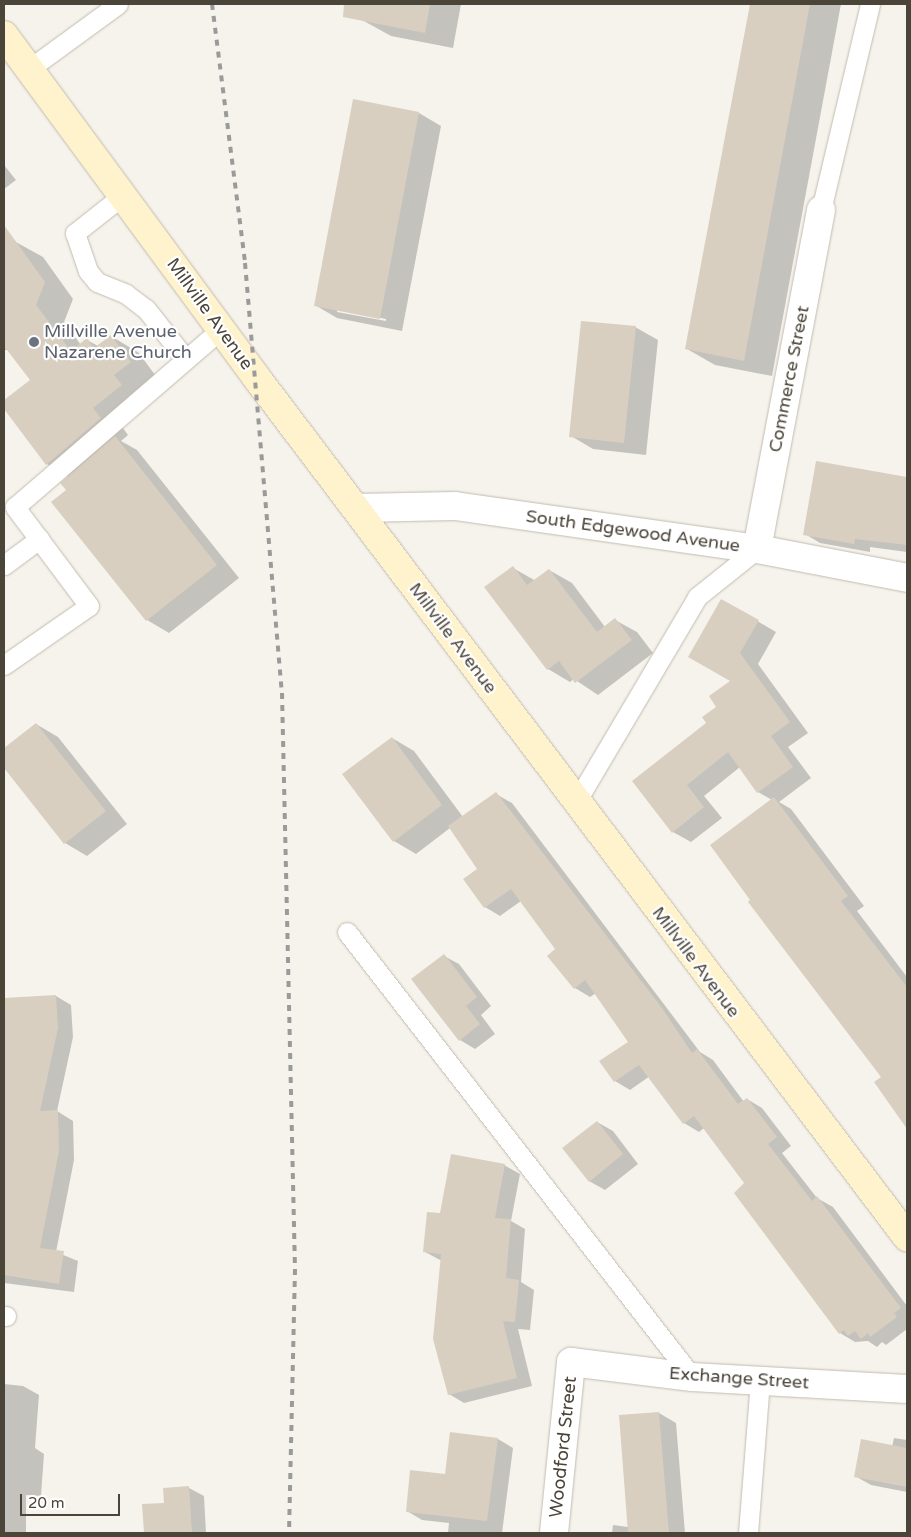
<!DOCTYPE html>
<style>
body{margin:0}
#map{position:relative;width:911px;height:1537px;overflow:hidden;background:#f6f3ec;font-family:"Varela Round",sans-serif}
div>[style]{position:absolute}
[style*='--x']{left:calc(var(--x)*1px);top:calc(var(--y)*1px);width:calc(var(--w)*1px);rotate:calc(var(--a)*1deg)}
.shadow>*{inset:0;background:#0003}
.building>*{inset:0;background:#d8cfc1}
.roads{filter:drop-shadow(0 0 1px #c2bbae) drop-shadow(0 0 1px #c2bbae)}
.lane>*{height:19px;margin:-9.5px;padding:0 9.5px;transform-origin:9.5px;border-radius:9.5px;background:#fff}
.street>*{height:28px;margin:-14px;padding:0 14px;transform-origin:14px;border-radius:14px;background:#fff}
.secondary>*{height:28px;margin:-14px;padding:0 14px;transform-origin:14px;border-radius:14px;background:#fff3cd}
.rail>*{height:4px;margin-top:-2px;transform-origin:0;background:repeating-linear-gradient(90deg,#9a9a9a 0 6px,transparent 0 12px)}
.dots>*{width:14px;height:14px;translate:-50% -50%;box-sizing:border-box;border:2px solid #fff;border-radius:50%}
span{translate:-50% -50%;white-space:nowrap;text-align:center;line-height:1.15;-webkit-text-stroke:4.5px #fff;paint-order:stroke}
.street-label{font-size:18px;color:#4b4439}
.worship-label{font-size:18px;color:#5b616d}
.left{translate:0 -50%;text-align:left}
.frame{position:absolute;inset:0;border:5px solid #4b4439;pointer-events:none}
.scale{position:absolute;left:20px;top:1494px;width:100px;height:22px;box-sizing:border-box;border:2px solid #4b4439;border-top:0;padding-left:6px;font-size:15px;line-height:18px;white-space:nowrap;color:#4b4439;-webkit-text-stroke:4px #fff;paint-order:stroke}
</style>
<div id="map">
<div class="shadow">
<i style="clip-path:polygon(365px 4px,461px 4px,453px 48px,391px 36px,362px 20px)"></i>
<i style="clip-path:polygon(751px 4px,841px 4px,772px 376px,715px 365px,687px 349px)"></i>
<i style="clip-path:polygon(evenodd,419px 113px,441px 126px,402px 331px,337px 318px,315px 305px,419px 113px,337px 309px,386px 319px,386px 321px,337px 312px,337px 309px)"></i>
<i style="clip-path:polygon(4px 165px,16px 180px,4px 189px)"></i>
<i style="clip-path:polygon(4px 241px,14px 241px,43px 257px,73px 299px,64px 322px,81px 345px,87px 340px,98px 346px,111px 336px,139px 353px,158px 379px,120px 424px,128px 435px,121px 441px,137px 450px,239px 578px,169px 633px,147px 620px,68px 490px,69px 477px,47px 464px,4px 407px,4px 401px,32px 380px,9px 350px,4px 350px)"></i>
<i style="clip-path:polygon(635px 327px,658px 340px,646px 455px,593px 449px,571px 436px)"></i>
<i style="clip-path:polygon(907px 471px,907px 552px,870px 547px,870px 552px,820px 543px,805px 534px,906px 478px)"></i>
<i style="clip-path:polygon(513px 568px,536px 581px,549px 570px,572px 583px,605px 627px,615px 620px,637px 632px,653px 653px,598px 695px,574px 679px,570px 682px,548px 669px)"></i>
<i style="clip-path:polygon(722px 600px,776px 632px,758px 664px,808px 733px,788px 747px,811px 778px,779px 802px,791px 809px,864px 906px,857px 911px,907px 977px,907px 1122px,902px 1119px,882px 1077px,772px 800px,758px 792px,740px 767px,704px 796px,722px 818px,691px 842px,673px 832px,634px 781px,708px 723px,732px 681px)"></i>
<i style="clip-path:polygon(36px 724px,58px 737px,127px 824px,87px 856px,65px 843px,4px 766px,4px 750px)"></i>
<i style="clip-path:polygon(392px 738px,414px 751px,463px 817px,496px 794px,512px 803px,700px 1052px,713px 1060px,744px 1102px,747px 1099px,762px 1108px,791px 1146px,782px 1153px,817px 1198px,833px 1207px,907px 1306px,907px 1329px,886px 1345px,882px 1342px,877px 1347px,868px 1341px,855px 1342px,840px 1333px,745px 1183px,704px 1128px,699px 1132px,684px 1123px,650px 1076px,630px 1090px,615px 1081px,630px 1042px,596px 993px,590px 997px,575px 988px,549px 956px,557px 950px,521px 901px,500px 916px,485px 907px,479px 869px,450px 828px,416px 854px,394px 841px)"></i>
<i style="clip-path:polygon(444px 956px,459px 964px,491px 1006px,481px 1015px,495px 1034px,475px 1049px,460px 1040px)"></i>
<i style="clip-path:polygon(56px 996px,71px 1005px,73px 1037px,57px 1111px,73px 1121px,74px 1160px,56px 1252px,78px 1261px,74px 1292px,4px 1283px,4px 1062px,7px 1046px)"></i>
<i style="clip-path:polygon(597px 1122px,613px 1131px,638px 1164px,605px 1190px,589px 1181px)"></i>
<i style="clip-path:polygon(504px 1165px,520px 1174px,511px 1221px,525px 1229px,521px 1282px,534px 1290px,530px 1330px,518px 1329px,532px 1386px,464px 1403px,449px 1394px,442px 1261px,425px 1252px,441px 1214px)"></i>
<i style="clip-path:polygon(4px 1384px,23px 1386px,39px 1395px,35px 1448px,44px 1454px,41px 1496px,26px 1495px,26px 1533px,4px 1533px)"></i>
<i style="clip-path:polygon(659px 1413px,676px 1423px,685px 1533px,612px 1533px,613px 1525px,628px 1527px)"></i>
<i style="clip-path:polygon(894px 1438px,907px 1440px,907px 1492px,871px 1485px,855px 1476px,892px 1447px)"></i>
<i style="clip-path:polygon(498px 1439px,513px 1448px,502px 1533px,448px 1533px,449px 1523px,422px 1520px,407px 1511px,446px 1475px)"></i>
<i style="clip-path:polygon(189px 1488px,204px 1496px,206px 1533px,145px 1533px,144px 1505px,165px 1504px)"></i>
</div>
<div class="building">
<i style="clip-path:polygon(344px 4px,430px 4px,425px 33px,343px 17px)"></i>
<i style="clip-path:polygon(750px 4px,810px 4px,744px 361px,685px 349px)"></i>
<i style="clip-path:polygon(353px 99px,419px 112px,380px 319px,314px 306px)"></i>
<i style="clip-path:polygon(4px 225px,45px 282px,36px 305px,71px 351px,87px 338px,94px 348px,111px 335px,131px 362px,114px 375px,122px 385px,93px 408px,101px 418px,46px 465px,4px 409px,4px 400px,30px 380px,4px 346px)"></i>
<i style="clip-path:polygon(581px 321px,636px 326px,624px 443px,569px 437px)"></i>
<i style="clip-path:polygon(115px 436px,217px 565px,146px 621px,51px 502px,66px 490px,60px 483px)"></i>
<i style="clip-path:polygon(816px 461px,907px 477px,907px 545px,855px 539px,854px 544px,803px 535px)"></i>
<i style="clip-path:polygon(513px 566px,527px 585px,549px 569px,597px 632px,615px 618px,632px 640px,575px 683px,559px 661px,547px 670px,484px 587px)"></i>
<i style="clip-path:polygon(721px 599px,759px 620px,740px 653px,790px 722px,771px 736px,793px 767px,757px 793px,728px 752px,687px 785px,704px 807px,672px 833px,632px 781px,706px 723px,702px 717px,716px 707px,709px 696px,730px 681px,688px 657px)"></i>
<i style="clip-path:polygon(36px 723px,106px 811px,64px 844px,4px 768px,4px 748px)"></i>
<i style="clip-path:polygon(392px 737px,442px 805px,393px 842px,342px 774px)"></i>
<i style="clip-path:polygon(496px 792px,662px 1008px,692px 1053px,697px 1049px,738px 1104px,747px 1098px,777px 1137px,768px 1144px,812px 1201px,817px 1196px,901px 1308px,894px 1313px,897px 1317px,870px 1337px,868px 1333px,861px 1339px,855px 1331px,848px 1336px,844px 1330px,839px 1334px,734px 1193px,744px 1183px,694px 1116px,683px 1124px,639px 1065px,614px 1082px,599px 1061px,628px 1042px,585px 980px,574px 989px,547px 956px,555px 949px,511px 889px,484px 908px,463px 879px,477px 869px,448px 826px)"></i>
<i style="clip-path:polygon(774px 797px,848px 896px,841px 901px,907px 987px,907px 1129px,874px 1082px,881px 1077px,748px 902px,750px 900px,710px 845px)"></i>
<i style="clip-path:polygon(444px 954px,477px 997px,466px 1006px,480px 1024px,459px 1041px,411px 979px)"></i>
<i style="clip-path:polygon(56px 995px,58px 1028px,40px 1111px,58px 1110px,59px 1151px,40px 1248px,64px 1251px,59px 1284px,4px 1275px,4px 998px)"></i>
<i style="clip-path:polygon(597px 1121px,623px 1154px,589px 1182px,562px 1148px)"></i>
<i style="clip-path:polygon(451px 1154px,505px 1164px,495px 1218px,511px 1219px,506px 1278px,519px 1280px,515px 1322px,503px 1321px,517px 1378px,448px 1395px,433px 1339px,441px 1254px,423px 1252px,427px 1212px,440px 1213px)"></i>
<i style="clip-path:polygon(659px 1412px,669px 1533px,628px 1533px,619px 1415px)"></i>
<i style="clip-path:polygon(450px 1432px,498px 1438px,487px 1521px,406px 1512px,410px 1470px,445px 1474px)"></i>
<i style="clip-path:polygon(861px 1439px,907px 1448px,907px 1487px,854px 1477px)"></i>
<i style="clip-path:polygon(189px 1486px,192px 1533px,144px 1533px,142px 1504px,164px 1503px,163px 1488px)"></i>
</div>
<div class="roads">
<div class="lane">
<i style="--x:29;--y:69;--w:110;--a:-36.1"></i>
<i style="--x:122;--y:196;--w:60;--a:141.8"></i>
<i style="--x:75;--y:233;--w:40;--a:71.1"></i>
<i style="--x:88;--y:271;--w:14;--a:51"></i>
<i style="--x:97;--y:282;--w:31;--a:22"></i>
<i style="--x:126;--y:294;--w:25;--a:37"></i>
<i style="--x:146;--y:309;--w:63;--a:51.5"></i>
<i style="--x:821;--y:210;--w:212;--a:-76.6"></i>
<i style="--x:4;--y:565;--w:44;--a:-36.6"></i>
<i style="--x:4;--y:665;--w:103;--a:-34.8"></i>
<i style="--x:89;--y:606;--w:124;--a:-126.8"></i>
<i style="--x:15;--y:507;--w:272;--a:-40.8"></i>
<i style="--x:576;--y:802;--w:238;--a:-59.4"></i>
<i style="--x:697;--y:597;--w:77;--a:-38.7"></i>
<i style="--x:347;--y:932;--w:563;--a:52.21"></i>
<i style="--x:4;--y:1316;--w:2;--a:0"></i>
<i style="--x:748;--y:1533;--w:152;--a:-85.5"></i>
</div>
<div class="street">
<i style="--x:356;--y:508;--w:99;--a:-1.2"></i>
<i style="--x:455;--y:506;--w:305;--a:8.1"></i>
<i style="--x:757;--y:549;--w:153;--a:10.9"></i>
<i style="--x:757;--y:549;--w:345;--a:-79.3"></i>
<i style="--x:554;--y:1533;--w:172;--a:-84.3"></i>
<i style="--x:571;--y:1362;--w:122;--a:7.1"></i>
<i style="--x:692;--y:1377;--w:215;--a:3.2"></i>
</div>
<div class="secondary">
<i style="--x:4;--y:35;--w:425;--a:53.6"></i>
<i style="--x:256;--y:377;--w:1079;--a:52.88"></i>
</div>
</div>
<div class="rail">
<i style="--x:212;--y:4;--w:261;--a:82.7"></i>
<i style="--x:245;--y:263;--w:432;--a:85.1"></i>
<i style="--x:282;--y:693;--w:576;--a:88.71"></i>
<i style="--x:295;--y:1269;--w:264;--a:91.3"></i>
</div>
<div class="dots">
<i style="left:34px;top:342px;background:#6b7280"></i>
</div>
<div class="street-label">
<span style="left:210px;top:314px;rotate:54deg">Millville Avenue</span>
<span style="left:789px;top:379px;rotate:-79deg">Commerce Street</span>
<span style="left:633px;top:531px;rotate:8deg">South Edgewood Avenue</span>
<span style="left:453px;top:638px;rotate:53deg">Millville Avenue</span>
<span style="left:696px;top:962px;rotate:53deg">Millville Avenue</span>
<span style="left:739px;top:1378px;rotate:4deg">Exchange Street</span>
<span style="left:563px;top:1447px;rotate:-84deg">Woodford Street</span>
</div>
<div class="worship-label">
<span class="left" style="left:44px;top:342px">Millville Avenue<br>Nazarene Church</span>
</div>
<div class="frame"></div>
<div class="scale">20 m</div>
</div>
